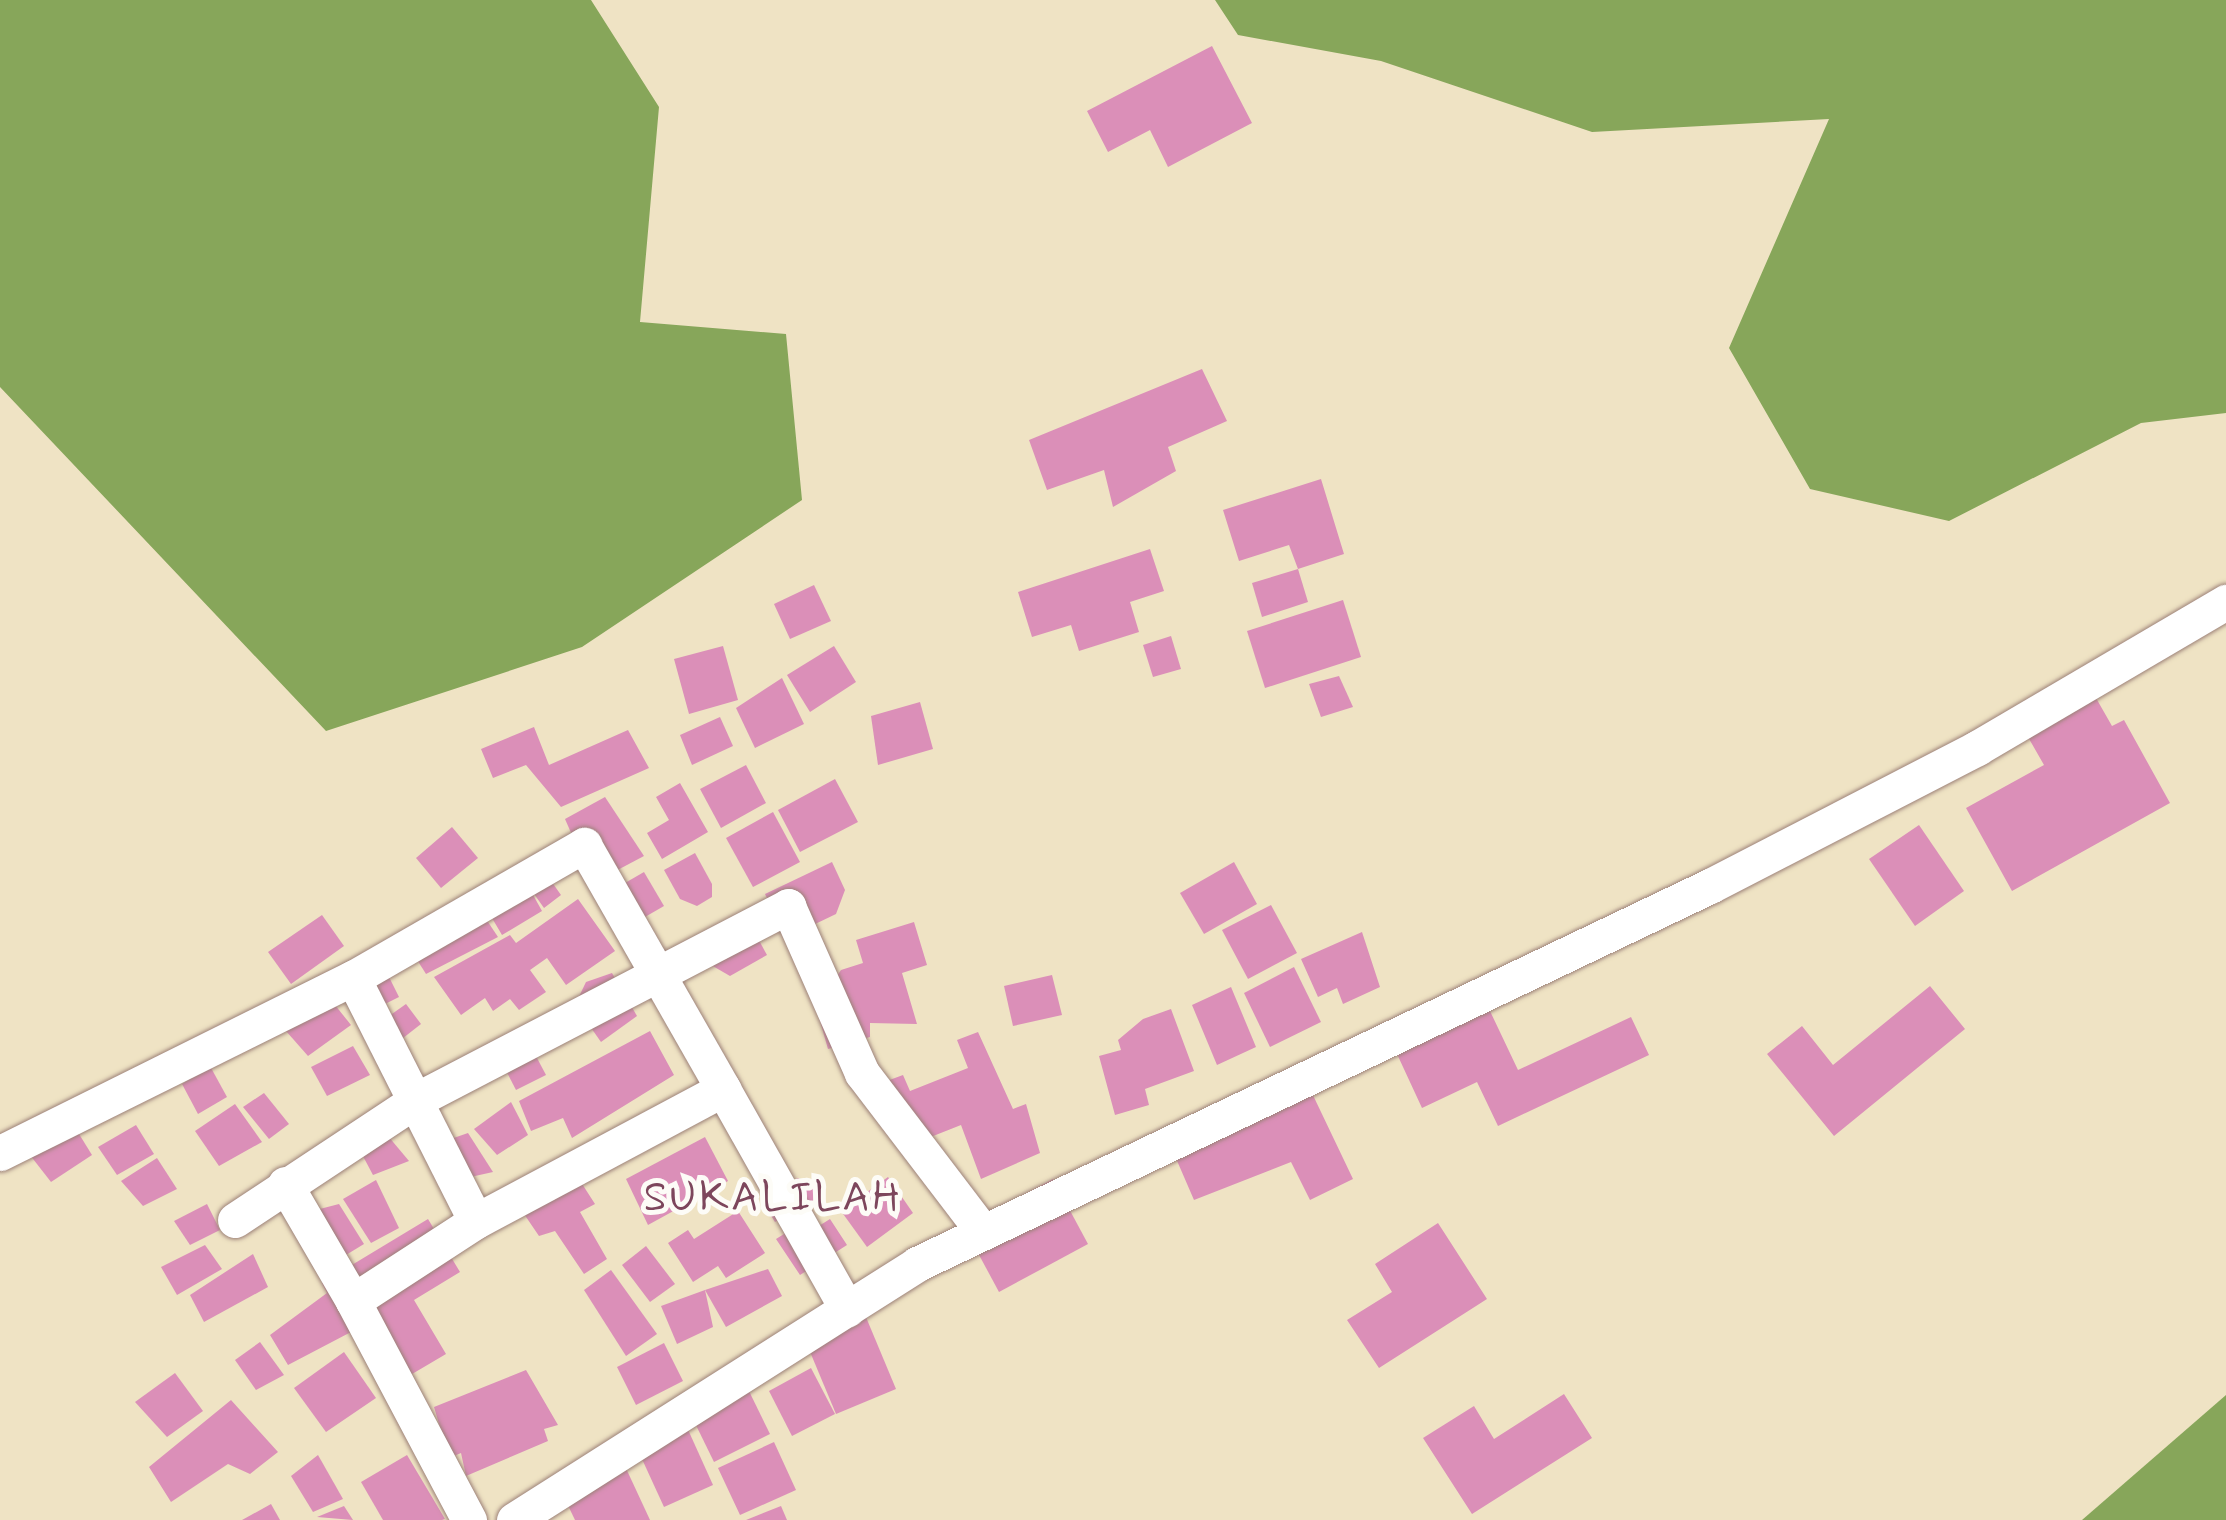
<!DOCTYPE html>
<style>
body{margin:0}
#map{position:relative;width:2226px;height:1520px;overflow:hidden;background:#efe3c4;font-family:Mynerve,sans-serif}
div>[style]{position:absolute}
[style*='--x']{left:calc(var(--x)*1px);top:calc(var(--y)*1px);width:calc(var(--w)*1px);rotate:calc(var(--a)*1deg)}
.forest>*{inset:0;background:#87a65a}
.building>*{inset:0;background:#db8fb8}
.roads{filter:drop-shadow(0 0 2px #9c8178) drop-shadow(0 0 2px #9c8178)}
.minor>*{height:35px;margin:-17.5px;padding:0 17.5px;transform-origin:17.5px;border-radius:17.5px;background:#fff}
span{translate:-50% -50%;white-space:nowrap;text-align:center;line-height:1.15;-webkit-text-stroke:10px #fdfcf7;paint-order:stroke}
.quarter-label{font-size:42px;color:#7d465c;letter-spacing:2.5px}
</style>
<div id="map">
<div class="forest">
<i style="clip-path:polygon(0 0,591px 0,659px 107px,640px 322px,786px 334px,802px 500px,582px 647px,326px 731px,0 387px)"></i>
<i style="clip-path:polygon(1215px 0,2226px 0,2226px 413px,2141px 423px,1949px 521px,1810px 489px,1729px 348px,1829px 119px,1592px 132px,1381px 61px,1238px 35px)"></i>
<i style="clip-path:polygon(2226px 1395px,2226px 1520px,2082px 1520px)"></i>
</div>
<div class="building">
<i style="clip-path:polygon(1212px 46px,1252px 123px,1168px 167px,1150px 130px,1108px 152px,1087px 111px)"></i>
<i style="clip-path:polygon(1202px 369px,1227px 421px,1168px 447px,1176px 471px,1113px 507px,1104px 470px,1047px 490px,1029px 440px)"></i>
<i style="clip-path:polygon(1321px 479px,1344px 554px,1298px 569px,1289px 545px,1239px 561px,1223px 510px)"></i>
<i style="clip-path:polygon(1150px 549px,1164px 591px,1130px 602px,1139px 632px,1079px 651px,1071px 625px,1032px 637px,1018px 592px)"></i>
<i style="clip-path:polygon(1298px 569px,1308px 602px,1262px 617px,1252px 583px)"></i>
<i style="clip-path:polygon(814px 585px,831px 621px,790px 639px,774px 604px)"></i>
<i style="clip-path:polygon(1343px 600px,1361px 657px,1265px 688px,1247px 631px)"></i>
<i style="clip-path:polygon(1171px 636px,1181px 669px,1153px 677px,1143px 645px)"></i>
<i style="clip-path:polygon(723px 646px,738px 700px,689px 714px,674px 659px)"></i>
<i style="clip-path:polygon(834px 646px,856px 682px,810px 712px,787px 675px)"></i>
<i style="clip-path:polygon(1339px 676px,1353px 707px,1321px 717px,1309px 684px)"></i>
<i style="clip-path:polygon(782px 678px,804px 724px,755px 748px,736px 708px)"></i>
<i style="clip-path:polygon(2096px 698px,2112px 726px,2124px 720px,2170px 803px,2012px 891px,1966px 808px,2044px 765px,2028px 737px)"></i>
<i style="clip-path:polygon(920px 702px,933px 749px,878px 765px,871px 716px)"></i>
<i style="clip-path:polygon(720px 717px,733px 746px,692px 765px,680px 735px)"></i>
<i style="clip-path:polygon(534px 727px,549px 765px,628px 730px,649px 768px,561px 807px,526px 765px,493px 778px,481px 749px)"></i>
<i style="clip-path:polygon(746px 765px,766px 803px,721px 828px,700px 789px)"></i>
<i style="clip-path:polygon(835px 779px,858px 822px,800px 852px,778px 810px)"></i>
<i style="clip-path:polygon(680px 783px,708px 832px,662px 859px,647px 833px,669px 820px,656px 797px)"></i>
<i style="clip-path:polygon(605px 797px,644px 856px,593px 883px,565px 819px)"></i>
<i style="clip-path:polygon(773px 812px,800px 862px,753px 887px,726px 838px)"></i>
<i style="clip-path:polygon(1919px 825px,1964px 891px,1915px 926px,1869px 859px)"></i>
<i style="clip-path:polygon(452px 827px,478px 858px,441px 888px,416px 858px)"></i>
<i style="clip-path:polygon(695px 853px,712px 884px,712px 897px,697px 906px,680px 899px,664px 870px)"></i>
<i style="clip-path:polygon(832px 862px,845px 890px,836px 914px,786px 938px,765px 894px)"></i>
<i style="clip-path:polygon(1234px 862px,1257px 904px,1204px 934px,1180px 893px)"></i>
<i style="clip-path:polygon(544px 871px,561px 895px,544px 908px,527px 884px,542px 911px,502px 935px,482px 901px)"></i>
<i style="clip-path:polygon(644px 872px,664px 906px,619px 932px,599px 898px)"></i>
<i style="clip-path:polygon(578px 899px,615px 951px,566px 985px,547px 958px,530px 970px,546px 992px,519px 1010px,510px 999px,493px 1011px,485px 998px,461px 1015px,434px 977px,510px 935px,516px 943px)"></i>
<i style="clip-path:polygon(476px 904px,498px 937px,426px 974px,409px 947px)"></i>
<i style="clip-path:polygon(1271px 905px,1297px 953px,1248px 979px,1222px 930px)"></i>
<i style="clip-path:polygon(322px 915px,344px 946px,291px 984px,268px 952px)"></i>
<i style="clip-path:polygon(745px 915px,767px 955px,730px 976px,711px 965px)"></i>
<i style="clip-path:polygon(914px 922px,927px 965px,902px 973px,917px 1024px,870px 1023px,870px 1037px,828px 1049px,816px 1007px,841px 970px,863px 963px,856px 940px)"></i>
<i style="clip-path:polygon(1362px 932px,1380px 987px,1343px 1004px,1337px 988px,1318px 997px,1301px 959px)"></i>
<i style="clip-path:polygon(1294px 967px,1321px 1022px,1270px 1047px,1244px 993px)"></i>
<i style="clip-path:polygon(386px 971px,399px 997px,369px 1012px,356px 986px)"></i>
<i style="clip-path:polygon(612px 973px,637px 1016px,601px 1042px,575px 1005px,586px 982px)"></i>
<i style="clip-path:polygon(1052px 975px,1062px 1015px,1013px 1026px,1004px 986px)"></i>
<i style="clip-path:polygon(1930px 986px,1965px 1029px,1834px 1136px,1767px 1054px,1802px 1026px,1833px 1065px)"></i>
<i style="clip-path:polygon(1231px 987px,1256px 1047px,1217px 1065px,1192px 1005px)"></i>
<i style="clip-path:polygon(331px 1000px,351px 1025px,308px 1056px,286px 1031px)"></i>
<i style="clip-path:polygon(406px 1004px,421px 1024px,398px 1042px,382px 1021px)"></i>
<i style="clip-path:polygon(1171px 1009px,1194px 1071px,1145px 1089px,1149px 1105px,1115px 1115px,1099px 1056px,1121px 1050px,1118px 1040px,1143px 1019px)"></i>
<i style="clip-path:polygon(1490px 1011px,1518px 1070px,1631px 1017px,1649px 1055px,1498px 1126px,1477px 1082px,1422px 1108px,1397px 1054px)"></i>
<i style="clip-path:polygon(650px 1031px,674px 1075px,572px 1138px,563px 1118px,531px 1131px,519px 1101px)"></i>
<i style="clip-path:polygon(978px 1032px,1013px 1109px,1026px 1104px,1040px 1153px,981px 1179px,961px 1125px,913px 1144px,868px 1088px,903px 1075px,910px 1091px,968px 1068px,957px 1040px)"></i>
<i style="clip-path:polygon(528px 1041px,546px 1075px,516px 1090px,498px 1055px)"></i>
<i style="clip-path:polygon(353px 1046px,370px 1075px,327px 1096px,311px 1067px)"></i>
<i style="clip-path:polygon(210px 1066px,227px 1097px,198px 1114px,182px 1084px)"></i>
<i style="clip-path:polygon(1300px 1068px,1353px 1179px,1310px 1200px,1291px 1162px,1194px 1200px,1165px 1133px)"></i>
<i style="clip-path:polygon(264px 1093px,289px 1124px,269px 1139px,243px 1107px)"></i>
<i style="clip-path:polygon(511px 1102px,528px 1135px,497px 1155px,474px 1129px)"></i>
<i style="clip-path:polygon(235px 1104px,262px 1142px,219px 1166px,195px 1131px)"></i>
<i style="clip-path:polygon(71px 1121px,92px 1155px,51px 1182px,26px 1150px)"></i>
<i style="clip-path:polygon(136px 1125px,154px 1154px,117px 1175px,98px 1147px)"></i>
<i style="clip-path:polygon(383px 1130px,409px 1161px,373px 1175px,357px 1145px)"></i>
<i style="clip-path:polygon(468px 1133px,493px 1172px,466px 1178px,445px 1141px)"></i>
<i style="clip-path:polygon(705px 1137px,728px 1181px,648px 1225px,626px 1179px)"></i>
<i style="clip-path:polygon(157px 1158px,177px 1189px,143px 1206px,121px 1181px)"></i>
<i style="clip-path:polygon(577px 1176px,595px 1204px,580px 1212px,607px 1259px,584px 1274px,555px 1231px,539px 1236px,524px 1214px)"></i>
<i style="clip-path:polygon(888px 1177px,913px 1213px,867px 1247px,841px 1211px)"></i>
<i style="clip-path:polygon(798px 1178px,823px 1195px,775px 1222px,761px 1199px)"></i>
<i style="clip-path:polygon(1053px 1179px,1088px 1244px,999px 1292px,964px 1227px)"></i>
<i style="clip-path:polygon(376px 1180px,399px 1228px,371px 1243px,343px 1199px)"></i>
<i style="clip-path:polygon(207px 1204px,220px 1230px,190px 1245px,174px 1221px)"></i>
<i style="clip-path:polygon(339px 1204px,364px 1244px,341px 1258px,316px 1210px)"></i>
<i style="clip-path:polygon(738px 1211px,765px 1253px,726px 1278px,718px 1266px,693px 1282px,668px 1243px,688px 1230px,694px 1239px)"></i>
<i style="clip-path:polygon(428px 1219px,460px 1272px,414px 1300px,446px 1354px,385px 1390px,351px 1332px,288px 1365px,270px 1335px,327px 1293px,322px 1283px)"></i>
<i style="clip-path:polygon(808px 1219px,814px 1229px,830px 1219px,847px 1245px,800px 1275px,776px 1239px)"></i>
<i style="clip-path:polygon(1438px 1223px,1487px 1299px,1379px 1368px,1347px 1320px,1392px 1292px,1375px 1264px)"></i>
<i style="clip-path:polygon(205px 1245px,222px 1269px,177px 1295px,161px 1267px)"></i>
<i style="clip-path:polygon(646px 1246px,675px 1284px,650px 1302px,622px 1265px)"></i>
<i style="clip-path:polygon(253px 1254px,268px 1287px,204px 1322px,190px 1295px)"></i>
<i style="clip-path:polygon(768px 1269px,782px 1296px,726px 1327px,705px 1290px)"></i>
<i style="clip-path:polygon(611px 1270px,657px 1334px,626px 1356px,584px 1290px)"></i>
<i style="clip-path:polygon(705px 1290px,713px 1327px,677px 1344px,661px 1306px)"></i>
<i style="clip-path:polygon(863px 1310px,896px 1389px,836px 1414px,803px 1335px)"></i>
<i style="clip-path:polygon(260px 1342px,284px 1375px,256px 1390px,235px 1360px)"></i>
<i style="clip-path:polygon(664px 1343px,683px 1381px,636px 1405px,617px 1367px)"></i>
<i style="clip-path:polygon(344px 1352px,376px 1398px,326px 1432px,294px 1388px)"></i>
<i style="clip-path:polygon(811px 1368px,835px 1414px,792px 1436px,769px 1391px)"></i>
<i style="clip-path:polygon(526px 1370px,558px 1425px,544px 1429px,548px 1441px,466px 1476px,461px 1453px,449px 1458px,434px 1407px)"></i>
<i style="clip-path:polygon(175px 1373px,203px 1411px,167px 1437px,135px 1402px)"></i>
<i style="clip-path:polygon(747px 1387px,770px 1434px,714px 1462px,691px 1415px)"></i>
<i style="clip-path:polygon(1564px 1394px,1592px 1438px,1472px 1514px,1423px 1438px,1474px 1406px,1494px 1439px)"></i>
<i style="clip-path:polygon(231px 1400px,278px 1452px,250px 1474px,228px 1464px,171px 1502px,149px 1467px)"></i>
<i style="clip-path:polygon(685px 1423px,713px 1485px,664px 1507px,636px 1446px)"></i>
<i style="clip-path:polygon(774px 1442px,796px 1490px,740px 1515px,718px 1468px)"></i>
<i style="clip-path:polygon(318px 1455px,343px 1499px,313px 1512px,291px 1476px)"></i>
<i style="clip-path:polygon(407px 1455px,445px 1519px,442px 1520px,383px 1520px,361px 1482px)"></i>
<i style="clip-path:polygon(624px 1464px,650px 1520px,575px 1520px,562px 1493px)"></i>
<i style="clip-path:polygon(271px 1504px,280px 1520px,242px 1520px)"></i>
<i style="clip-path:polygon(344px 1506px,353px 1520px,317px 1517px)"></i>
<i style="clip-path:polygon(781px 1506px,787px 1520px,746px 1520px)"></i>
</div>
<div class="roads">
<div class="minor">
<i style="--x:353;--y:978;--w:267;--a:-29.9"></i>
<i style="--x:584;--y:845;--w:281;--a:60.3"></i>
<i style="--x:0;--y:1153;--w:394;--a:-26.4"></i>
<i style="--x:353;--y:978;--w:272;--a:63.2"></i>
<i style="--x:476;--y:1221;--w:280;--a:-28.1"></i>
<i style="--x:723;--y:1089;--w:253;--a:60.6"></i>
<i style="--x:285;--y:1184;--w:135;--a:59.8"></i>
<i style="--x:353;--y:1301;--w:147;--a:-33"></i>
<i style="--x:235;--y:1220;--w:217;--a:-33.5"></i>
<i style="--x:416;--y:1100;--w:420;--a:-27.5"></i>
<i style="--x:788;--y:906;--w:183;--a:66.1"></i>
<i style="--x:862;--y:1073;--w:200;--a:52.7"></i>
<i style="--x:353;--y:1301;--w:248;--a:62.1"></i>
<i style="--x:514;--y:1520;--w:477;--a:-32.4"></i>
<i style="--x:917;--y:1264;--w:878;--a:-25.49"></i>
<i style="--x:1710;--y:886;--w:301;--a:-27.3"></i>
<i style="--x:1977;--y:748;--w:289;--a:-30.4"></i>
</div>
</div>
<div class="quarter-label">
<span style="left:773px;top:1199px">SUKALILAH</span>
</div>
</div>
